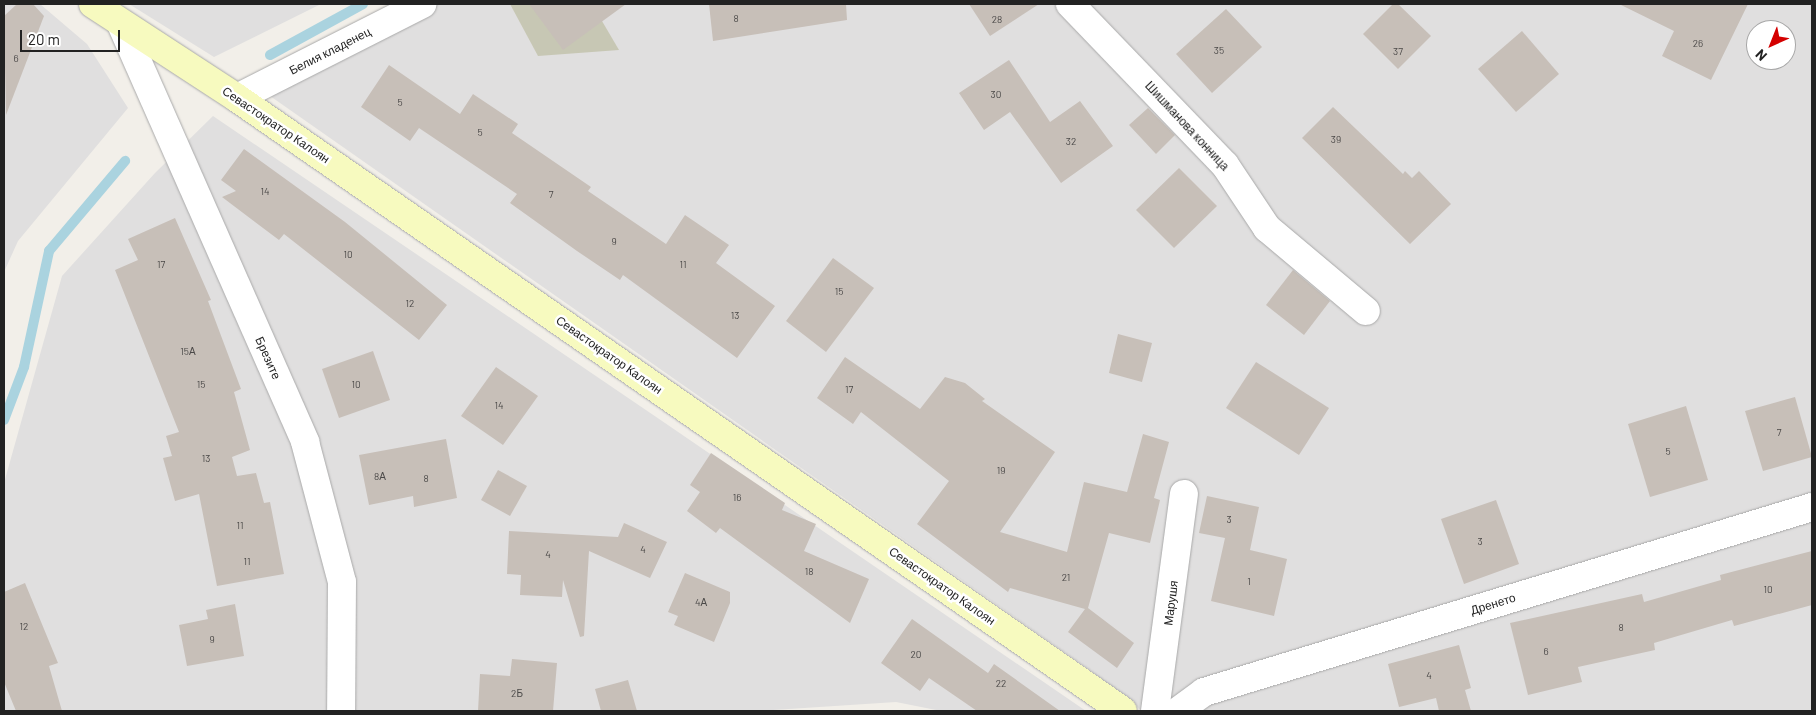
<!DOCTYPE html>
<meta charset="utf-8">
<style>
body{margin:0}
#map{position:relative;width:1816px;height:715px;overflow:hidden;background:#f2efe9;font-family:Barlow,sans-serif}
div>[style]{position:absolute}
[style*='--x']{left:calc(var(--x)*1px);top:calc(var(--y)*1px);width:calc(var(--w)*1px);rotate:calc(var(--a)*1deg)}
.residential>*{inset:0;background:#e0dfdf}
.construction>*{inset:0;background:#c7c7b4}
.stream>*{height:10px;margin:-5px;padding:0 5px;transform-origin:5px;border-radius:5px;background:#aad3df}
.building>*{inset:0;background:#c7bfb8}
.roads{filter:drop-shadow(0 0 1px #a9a9a9) drop-shadow(0 0 1px #a9a9a9)}
.minor>*{height:28px;margin:-14px;padding:0 14px;transform-origin:14px;border-radius:14px;background:#fff}
.secondary>*{height:28px;margin:-14px;padding:0 14px;transform-origin:14px;border-radius:14px;background:#f7fabf}
span{translate:-50% -50%;white-space:nowrap;text-align:center;line-height:1.15;-webkit-text-stroke:5px #fff;paint-order:stroke}
.number-label{font-size:10px;color:#4b4948}
.number-label span{-webkit-text-stroke-width:0}
.street-label{font-size:12px;color:#222}
.frame{position:absolute;inset:0;border:5px solid #222;pointer-events:none}
.north{position:absolute;left:1746px;top:20px;width:50px;height:50px;box-sizing:border-box;background:#fff;border:1px solid #a7a7a7;border-radius:50%;rotate:224deg;font-size:14px;font-weight:700;line-height:20px;text-align:center;color:#222}
.north::after{content:'';display:block;margin:auto;width:18px;height:22px;background:#d40000;clip-path:polygon(50% 0,100% 100%,50% 72%,0 100%)}
.scale{position:absolute;left:20px;top:30px;width:100px;height:22px;box-sizing:border-box;border:2px solid #222;border-top:0;padding-left:6px;font-size:15px;line-height:18px;white-space:nowrap;color:#222;-webkit-text-stroke:4px #fff;paint-order:stroke}
</style>
<div id="map">
<div class="residential">
<i style="clip-path:polygon(4px 4px,40px 4px,87px 44px,128px 108px,18px 241px,4px 272px)"></i>
<i style="clip-path:polygon(129px 4px,321px 4px,214px 57px)"></i>
<i style="clip-path:polygon(evenodd,410px 4px,1812px 4px,1812px 711px,1142px 711px,1090px 670px,250px 82px,410px 4px,1756px 30px,1786px 30px,1786px 60px,1756px 60px,1756px 30px)"></i>
<i style="clip-path:polygon(213px 116px,665px 423px,1086px 711px,941px 711px,896px 702px,760px 711px,4px 711px,4px 483px,62px 276px,155px 173px)"></i>
</div>
<div class="construction">
<i style="clip-path:polygon(510px 4px,592px 4px,619px 50px,538px 56px)"></i>
</div>
<div class="stream">
<i style="--x:270;--y:55;--w:106;--a:-28.7"></i>
<i style="--x:4;--y:420;--w:57;--a:-69.3"></i>
<i style="--x:24;--y:367;--w:119;--a:-77.8"></i>
<i style="--x:49;--y:251;--w:118;--a:-49.8"></i>
</div>
<div class="building">
<i style="clip-path:polygon(17px 4px,33px 4px,44px 16px,6px 115px,4px 16px)"></i>
<i style="clip-path:polygon(529px 4px,626px 4px,563px 50px)"></i>
<i style="clip-path:polygon(709px 4px,846px 4px,847px 20px,713px 41px)"></i>
<i style="clip-path:polygon(969px 4px,1039px 4px,990px 36px)"></i>
<i style="clip-path:polygon(1393px 4px,1398px 4px,1431px 36px,1398px 69px,1363px 34px)"></i>
<i style="clip-path:polygon(1619px 4px,1748px 4px,1711px 80px,1662px 56px,1674px 31px)"></i>
<i style="clip-path:polygon(1226px 9px,1262px 47px,1212px 93px,1176px 54px)"></i>
<i style="clip-path:polygon(1522px 31px,1559px 74px,1516px 112px,1478px 69px)"></i>
<i style="clip-path:polygon(1009px 60px,1050px 122px,1080px 101px,1113px 146px,1061px 183px,1010px 112px,984px 130px,959px 93px)"></i>
<i style="clip-path:polygon(389px 65px,460px 114px,473px 94px,518px 124px,512px 133px,591px 187px,588px 191px,666px 244px,685px 215px,729px 245px,716px 263px,775px 306px,737px 358px,623px 275px,620px 280px,577px 251px,510px 203px,517px 194px,419px 128px,410px 141px,361px 107px)"></i>
<i style="clip-path:polygon(1333px 107px,1403px 174px,1405px 171px,1412px 178px,1419px 171px,1451px 204px,1410px 244px,1302px 138px)"></i>
<i style="clip-path:polygon(1148px 108px,1175px 135px,1156px 154px,1129px 125px)"></i>
<i style="clip-path:polygon(244px 149px,345px 222px,447px 305px,419px 340px,284px 234px,279px 240px,222px 197px,236px 191px,221px 180px)"></i>
<i style="clip-path:polygon(1179px 168px,1217px 206px,1174px 248px,1136px 210px)"></i>
<i style="clip-path:polygon(175px 218px,211px 300px,208px 301px,241px 389px,234px 392px,250px 450px,232px 457px,237px 476px,256px 473px,264px 503px,270px 502px,284px 574px,217px 586px,199px 494px,175px 501px,163px 458px,172px 456px,166px 436px,179px 432px,115px 270px,138px 260px,128px 239px)"></i>
<i style="clip-path:polygon(833px 258px,874px 288px,826px 352px,786px 321px)"></i>
<i style="clip-path:polygon(1293px 270px,1330px 301px,1304px 335px,1266px 305px)"></i>
<i style="clip-path:polygon(1118px 334px,1152px 343px,1142px 382px,1109px 373px)"></i>
<i style="clip-path:polygon(373px 351px,390px 400px,339px 418px,322px 369px)"></i>
<i style="clip-path:polygon(845px 357px,920px 409px,945px 377px,965px 383px,985px 399px,982px 401px,1055px 452px,1000px 532px,1067px 552px,1084px 482px,1127px 492px,1143px 434px,1169px 442px,1154px 498px,1160px 500px,1150px 543px,1109px 533px,1088px 608px,1134px 643px,1117px 668px,1068px 632px,1085px 609px,1010px 588px,1008px 592px,917px 524px,949px 481px,861px 412px,853px 424px,817px 398px)"></i>
<i style="clip-path:polygon(1256px 362px,1329px 408px,1299px 455px,1226px 408px)"></i>
<i style="clip-path:polygon(496px 367px,538px 396px,503px 445px,461px 416px)"></i>
<i style="clip-path:polygon(1795px 397px,1812px 457px,1763px 471px,1745px 411px)"></i>
<i style="clip-path:polygon(1686px 406px,1708px 480px,1650px 497px,1628px 424px)"></i>
<i style="clip-path:polygon(446px 439px,457px 498px,414px 507px,413px 496px,369px 505px,359px 455px)"></i>
<i style="clip-path:polygon(711px 453px,785px 503px,782px 510px,816px 524px,804px 551px,869px 579px,850px 623px,720px 528px,716px 533px,687px 511px,700px 492px,690px 485px)"></i>
<i style="clip-path:polygon(498px 470px,527px 486px,510px 516px,481px 500px)"></i>
<i style="clip-path:polygon(1207px 496px,1259px 507px,1250px 550px,1287px 559px,1274px 616px,1211px 601px,1225px 538px,1199px 533px)"></i>
<i style="clip-path:polygon(1496px 500px,1519px 564px,1464px 584px,1441px 519px)"></i>
<i style="clip-path:polygon(624px 523px,667px 542px,650px 578px,589px 551px,584px 636px,580px 637px,563px 580px,562px 597px,520px 595px,521px 575px,507px 574px,509px 531px,618px 537px)"></i>
<i style="clip-path:polygon(1812px 551px,1812px 605px,1734px 626px,1732px 620px,1654px 643px,1655px 650px,1578px 667px,1582px 682px,1528px 695px,1510px 623px,1642px 594px,1644px 602px,1721px 580px,1720px 575px)"></i>
<i style="clip-path:polygon(685px 573px,730px 592px,730px 603px,714px 642px,674px 625px,678px 616px,668px 612px)"></i>
<i style="clip-path:polygon(25px 583px,58px 663px,49px 666px,62px 711px,16px 711px,4px 682px,4px 592px)"></i>
<i style="clip-path:polygon(235px 604px,244px 656px,187px 666px,179px 625px,208px 619px,206px 610px)"></i>
<i style="clip-path:polygon(912px 619px,988px 673px,994px 664px,1060px 711px,977px 711px,929px 678px,920px 691px,881px 663px)"></i>
<i style="clip-path:polygon(1459px 645px,1471px 688px,1465px 690px,1471px 711px,1439px 711px,1436px 698px,1399px 707px,1388px 664px)"></i>
<i style="clip-path:polygon(512px 659px,557px 663px,553px 711px,478px 711px,480px 674px,510px 676px)"></i>
<i style="clip-path:polygon(628px 680px,637px 711px,601px 711px,595px 689px)"></i>
</div>
<div class="roads">
<div class="minor">
<i style="--x:1070;--y:4;--w:223;--a:46.1"></i>
<i style="--x:1225;--y:165;--w:76;--a:56.3"></i>
<i style="--x:1267;--y:228;--w:129;--a:40"></i>
<i style="--x:121;--y:24;--w:457;--a:66.2"></i>
<i style="--x:305;--y:442;--w:145;--a:75.2"></i>
<i style="--x:342;--y:582;--w:129;--a:90.4"></i>
<i style="--x:237;--y:98;--w:208;--a:-26.9"></i>
<i style="--x:1155;--y:711;--w:219;--a:-82.4"></i>
<i style="--x:1178;--y:711;--w:32;--a:-36"></i>
<i style="--x:1204;--y:692;--w:636;--a:-16.92"></i>
</div>
<div class="secondary">
<i style="--x:93;--y:4;--w:172;--a:33.1"></i>
<i style="--x:237;--y:98;--w:1077;--a:34.68"></i>
</div>
</div>
<div class="number-label">
<span style="left:736px;top:19px">8</span>
<span style="left:997px;top:20px">28</span>
<span style="left:1698px;top:44px">26</span>
<span style="left:1219px;top:51px">35</span>
<span style="left:1398px;top:52px">37</span>
<span style="left:16px;top:59px">6</span>
<span style="left:996px;top:95px">30</span>
<span style="left:400px;top:103px">5</span>
<span style="left:480px;top:133px">5</span>
<span style="left:1336px;top:140px">39</span>
<span style="left:1071px;top:142px">32</span>
<span style="left:265px;top:192px">14</span>
<span style="left:551px;top:195px">7</span>
<span style="left:614px;top:242px">9</span>
<span style="left:348px;top:255px">10</span>
<span style="left:161px;top:265px">17</span>
<span style="left:683px;top:265px">11</span>
<span style="left:839px;top:292px">15</span>
<span style="left:410px;top:304px">12</span>
<span style="left:735px;top:316px">13</span>
<span style="left:188px;top:352px">15А</span>
<span style="left:201px;top:385px">15</span>
<span style="left:356px;top:385px">10</span>
<span style="left:849px;top:390px">17</span>
<span style="left:499px;top:406px">14</span>
<span style="left:1779px;top:433px">7</span>
<span style="left:1668px;top:452px">5</span>
<span style="left:206px;top:459px">13</span>
<span style="left:1001px;top:471px">19</span>
<span style="left:380px;top:477px">8А</span>
<span style="left:426px;top:479px">8</span>
<span style="left:737px;top:498px">16</span>
<span style="left:1229px;top:520px">3</span>
<span style="left:240px;top:526px">11</span>
<span style="left:1480px;top:542px">3</span>
<span style="left:643px;top:550px">4</span>
<span style="left:548px;top:555px">4</span>
<span style="left:247px;top:562px">11</span>
<span style="left:809px;top:572px">18</span>
<span style="left:1066px;top:578px">21</span>
<span style="left:1249px;top:582px">1</span>
<span style="left:1768px;top:590px">10</span>
<span style="left:701px;top:603px">4А</span>
<span style="left:24px;top:627px">12</span>
<span style="left:1621px;top:628px">8</span>
<span style="left:212px;top:640px">9</span>
<span style="left:1546px;top:652px">6</span>
<span style="left:916px;top:655px">20</span>
<span style="left:1429px;top:676px">4</span>
<span style="left:1001px;top:684px">22</span>
<span style="left:517px;top:694px">2Б</span>
</div>
<div class="street-label">
<span style="left:330px;top:51px;rotate:-27deg">Белия кладенец</span>
<span style="left:276px;top:125px;rotate:34deg">Севастократор Калоян</span>
<span style="left:1187px;top:126px;rotate:47deg">Шишманова конница</span>
<span style="left:609px;top:355px;rotate:35deg">Севастократор Калоян</span>
<span style="left:268px;top:358px;rotate:66deg">Брезите</span>
<span style="left:942px;top:586px;rotate:35deg">Севастократор Калоян</span>
<span style="left:1171px;top:603px;rotate:-83deg">Марушя</span>
<span style="left:1493px;top:604px;rotate:-17deg">Дренето</span>
</div>
<div class="frame"></div>
<div class="north">N</div>
<div class="scale">20 m</div>
</div>
